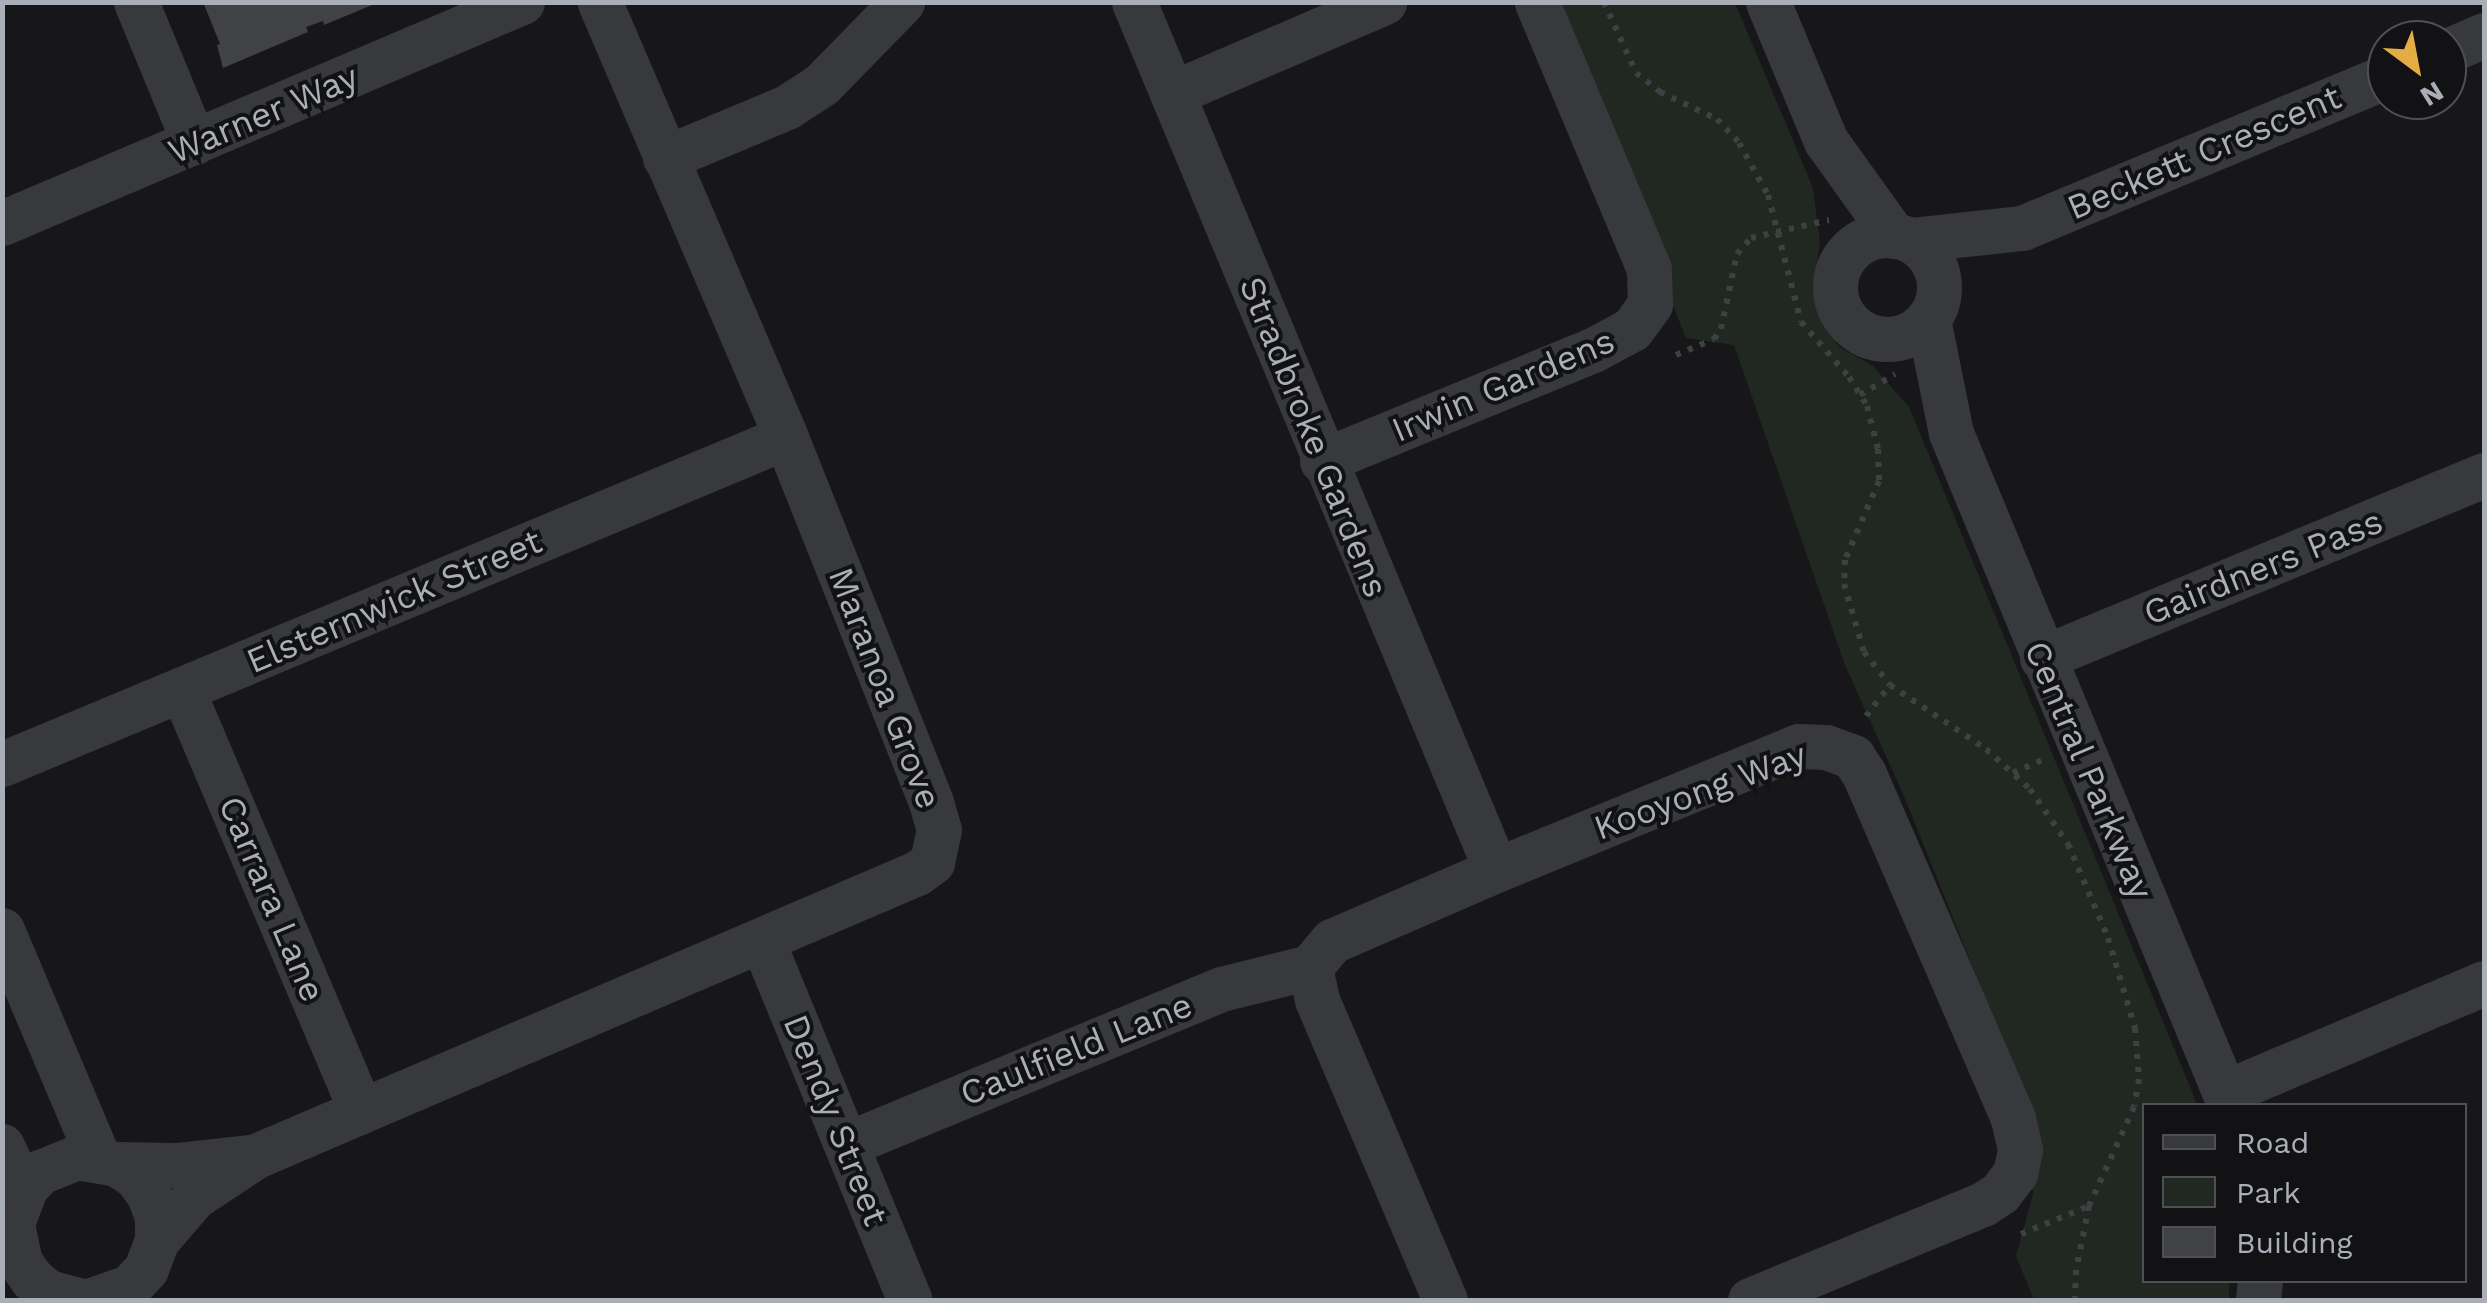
<!DOCTYPE html>
<style>
body{margin:0}
#map{position:relative;width:2487px;height:1303px;overflow:hidden;background:#171719;font-family:"Work Sans",sans-serif}
div>[style]{position:absolute}
[style*='--x']{left:calc(var(--x)*1px);top:calc(var(--y)*1px);width:calc(var(--w)*1px);rotate:calc(var(--a)*1deg)}
.green>*{inset:0;background:#212822}
.building>*{inset:0;background:#414245}
.path>*{height:6px;margin-top:-3px;transform-origin:0;background:repeating-linear-gradient(90deg,#3e4044 0 5px,transparent 0 13px)}
.minor>*{height:45px;margin:-22.5px;padding:0 22.5px;transform-origin:22.5px;border-radius:22.5px;background:#38393d}
.minor>.ring{margin:-22.5px;padding:0;box-sizing:content-box;background:none;border:45px solid #38393d;border-radius:50%}
span{translate:-50% -50%;white-space:nowrap;text-align:center;line-height:1.15;-webkit-text-stroke:8px #121214;paint-order:stroke}
.street-label{font-size:35px;color:#aaaeb7}
.frame{position:absolute;inset:0;border:5px solid #aaaeb7;pointer-events:none}
.legend{position:absolute;left:2142px;top:1103px;width:325px;height:180px;box-sizing:border-box;background:#121214;border:2px solid #4f5055;margin:0;padding:12px 18px;list-style:none;font-size:30px;color:#aaaeb7}
.legend li{display:flex;align-items:center;gap:20px;height:50px}
.legend b{width:50px;border:2px solid #4f5055}
.north{position:absolute;left:2367px;top:20px;width:100px;height:100px;box-sizing:border-box;background:#121214;border:2px solid #4f5055;border-radius:50%;rotate:148deg;font-size:28px;font-weight:700;line-height:40px;text-align:center;color:#aaaeb7}
.north::after{content:'';display:block;margin:auto;width:35px;height:45px;background:#e4ad43;clip-path:polygon(50% 0,100% 100%,50% 72%,0 100%)}
</style>
<div id="map">
<div class="green">
<i style="clip-path:polygon(1554px 3px,1735px 3px,1813px 188px,1820px 242px,1814px 279px,1821px 315px,1838px 346px,1873px 366px,1909px 407px,2195px 1099px,2197px 1105px,2144px 1106px,2144px 1280px,2229px 1281px,2229px 1300px,2034px 1300px,2016px 1256px,2033px 1194px,2024px 1095px,1904px 796px,1845px 665px,1734px 345px,1686px 338px)"></i>
</div>
<div class="building">
<i style="clip-path:polygon(203px 2px,377px 2px,377px 3px,324px 25px,323px 21px,306px 27px,308px 32px,223px 68px,217px 45px,220px 44px)"></i>
</div>
<div class="path">
<i style="--x:1604;--y:2;--w:78;--a:65.7"></i>
<i style="--x:1636;--y:73;--w:31;--a:38"></i>
<i style="--x:1660;--y:92;--w:63;--a:25.3"></i>
<i style="--x:1717;--y:119;--w:33;--a:47"></i>
<i style="--x:1739;--y:143;--w:60;--a:60.9"></i>
<i style="--x:1768;--y:195;--w:131;--a:75.4"></i>
<i style="--x:1801;--y:322;--w:73;--a:48.9"></i>
<i style="--x:1849;--y:377;--w:34;--a:58"></i>
<i style="--x:1867;--y:406;--w:44;--a:75.7"></i>
<i style="--x:1878;--y:449;--w:32;--a:88"></i>
<i style="--x:1879;--y:481;--w:86;--a:113.3"></i>
<i style="--x:1845;--y:560;--w:24;--a:92"></i>
<i style="--x:1844;--y:584;--w:71;--a:73.6"></i>
<i style="--x:1864;--y:652;--w:42;--a:51.8"></i>
<i style="--x:1890;--y:685;--w:115;--a:33.7"></i>
<i style="--x:1986;--y:749;--w:59;--a:42.3"></i>
<i style="--x:2030;--y:789;--w:67;--a:55.4"></i>
<i style="--x:2068;--y:844;--w:102;--a:66.9"></i>
<i style="--x:2108;--y:938;--w:94;--a:73.3"></i>
<i style="--x:2135;--y:1028;--w:51;--a:85.5"></i>
<i style="--x:2139;--y:1079;--w:28;--a:100"></i>
<i style="--x:2134;--y:1107;--w:109;--a:114.4"></i>
<i style="--x:2089;--y:1206;--w:65;--a:101.5"></i>
<i style="--x:2076;--y:1270;--w:30;--a:92"></i>
<i style="--x:1676;--y:355;--w:41;--a:-22.8"></i>
<i style="--x:1714;--y:339;--w:12;--a:-55"></i>
<i style="--x:1721;--y:329;--w:77;--a:-78"></i>
<i style="--x:1737;--y:254;--w:21;--a:-49"></i>
<i style="--x:1751;--y:238;--w:80;--a:-13"></i>
<i style="--x:1860;--y:395;--w:41;--a:-31"></i>
<i style="--x:1866;--y:716;--w:39;--a:-52"></i>
<i style="--x:2013;--y:773;--w:34;--a:-24"></i>
<i style="--x:2021;--y:1234;--w:74;--a:-22.4"></i>
</div>
<div class="minor">
<i style="--x:136;--y:2;--w:152;--a:67.6"></i>
<i style="--x:1134;--y:2;--w:940;--a:67.36"></i>
<i style="--x:1768;--y:2;--w:151;--a:67.4"></i>
<i style="--x:1826;--y:141;--w:117;--a:54.4"></i>
<i style="--x:2447;--y:51;--w:40;--a:-23.4"></i>
<i style="--x:1173;--y:93;--w:230;--a:-23.3"></i>
<i style="--x:665;--y:158;--w:132;--a:-22.7"></i>
<i style="--x:787;--y:107;--w:42;--a:-33.3"></i>
<i style="--x:822;--y:84;--w:115;--a:-45.7"></i>
<i style="--x:2;--y:223;--w:565;--a:-23.03"></i>
<i class="ring" style="left:1835px;top:235px;width:59px;height:59px"></i>
<i style="--x:1910;--y:240;--w:113;--a:-6.1"></i>
<i style="--x:2022;--y:228;--w:395;--a:-22.6"></i>
<i style="--x:1928;--y:319;--w:116;--a:78.6"></i>
<i style="--x:1951;--y:433;--w:729;--a:67.48"></i>
<i style="--x:1322;--y:461;--w:293;--a:-22.3"></i>
<i style="--x:1593;--y:350;--w:44;--a:-28.3"></i>
<i style="--x:1632;--y:329;--w:31;--a:-54"></i>
<i style="--x:1650;--y:304;--w:35;--a:-92"></i>
<i style="--x:1649;--y:269;--w:290;--a:-112.8"></i>
<i style="--x:2042;--y:658;--w:478;--a:-22.5"></i>
<i style="--x:182;--y:689;--w:457;--a:67"></i>
<i style="--x:2;--y:764;--w:849;--a:-22.64"></i>
<i style="--x:2;--y:930;--w:246;--a:67.1"></i>
<i style="--x:762;--y:940;--w:389;--a:67.7"></i>
<i style="--x:2226;--y:1092;--w:280;--a:-22.9"></i>
<i style="--x:847;--y:1144;--w:405;--a:-22.5"></i>
<i style="--x:1221;--y:989;--w:92;--a:-13.9"></i>
<i style="--x:2;--y:1146;--w:21;--a:65"></i>
<i style="--x:11;--y:1165;--w:40;--a:82.9"></i>
<i style="--x:117;--y:1164;--w:59;--a:1"></i>
<i style="--x:176;--y:1165;--w:73;--a:-6.3"></i>
<i style="--x:157;--y:1240;--w:57;--a:-49.3"></i>
<i style="--x:194;--y:1197;--w:74;--a:-33.5"></i>
<i style="--x:256;--y:1156;--w:719;--a:-23.18"></i>
<i style="--x:917;--y:873;--w:19;--a:-36"></i>
<i style="--x:932;--y:862;--w:33;--a:-78"></i>
<i style="--x:939;--y:830;--w:29;--a:-106"></i>
<i style="--x:931;--y:802;--w:393;--a:-111.7"></i>
<i style="--x:786;--y:437;--w:473;--a:-113.2"></i>
<i style="--x:78;--y:1300;--w:31;--a:-165"></i>
<i style="--x:48;--y:1292;--w:21;--a:-141"></i>
<i style="--x:32;--y:1279;--w:21;--a:-125"></i>
<i style="--x:20;--y:1262;--w:40;--a:-102"></i>
<i style="--x:12;--y:1223;--w:39;--a:-69"></i>
<i style="--x:26;--y:1187;--w:21;--a:-47"></i>
<i style="--x:40;--y:1172;--w:40;--a:-22"></i>
<i style="--x:77;--y:1157;--w:41;--a:9.9"></i>
<i style="--x:117;--y:1164;--w:23;--a:34"></i>
<i style="--x:136;--y:1177;--w:22;--a:54"></i>
<i style="--x:149;--y:1195;--w:23;--a:70"></i>
<i style="--x:157;--y:1217;--w:23;--a:90"></i>
<i style="--x:157;--y:1240;--w:31;--a:111"></i>
<i style="--x:146;--y:1269;--w:25;--a:133"></i>
<i style="--x:129;--y:1287;--w:39;--a:161"></i>
<i style="--x:1445;--y:1300;--w:326;--a:-113.1"></i>
<i style="--x:1317;--y:1000;--w:34;--a:-102"></i>
<i style="--x:1310;--y:967;--w:34;--a:-50"></i>
<i style="--x:1332;--y:941;--w:179;--a:-23.4"></i>
<i style="--x:1496;--y:870;--w:327;--a:-22.3"></i>
<i style="--x:1799;--y:746;--w:27;--a:2"></i>
<i style="--x:1826;--y:747;--w:29;--a:20"></i>
<i style="--x:1853;--y:757;--w:20;--a:57"></i>
<i style="--x:1864;--y:774;--w:376;--a:66.6"></i>
<i style="--x:2013;--y:1119;--w:32;--a:77"></i>
<i style="--x:2020;--y:1150;--w:24;--a:102"></i>
<i style="--x:2015;--y:1173;--w:25;--a:127"></i>
<i style="--x:2000;--y:1193;--w:20;--a:147"></i>
<i style="--x:1983;--y:1204;--w:252;--a:157.6"></i>
<i style="--x:2258;--y:1300;--w:20;--a:-84"></i>
</div>
<div class="street-label">
<span style="left:263px;top:114px;rotate:-23deg">Warner Way</span>
<span style="left:2204px;top:152px;rotate:-23deg">Beckett Crescent</span>
<span style="left:1503px;top:385px;rotate:-23deg">Irwin Gardens</span>
<span style="left:1314px;top:437px;rotate:68deg">Stradbroke Gardens</span>
<span style="left:2263px;top:567px;rotate:-22deg">Gairdners Pass</span>
<span style="left:394px;top:601px;rotate:-23deg">Elsternwick Street</span>
<span style="left:885px;top:688px;rotate:69deg">Maranoa Grove</span>
<span style="left:2089px;top:770px;rotate:67deg">Central Parkway</span>
<span style="left:1700px;top:791px;rotate:-20deg">Kooyong Way</span>
<span style="left:272px;top:899px;rotate:67deg">Carrara Lane</span>
<span style="left:1076px;top:1049px;rotate:-22deg">Caulfield Lane</span>
<span style="left:836px;top:1120px;rotate:68deg">Dendy Street</span>
</div>
<div class="frame"></div>
<ul class="legend">
<li><b style="height:12px;background:#38393d"></b>Road</li>
<li><b style="height:28px;background:#212822"></b>Park</li>
<li><b style="height:28px;background:#414245"></b>Building</li>
</ul>
<div class="north">N</div>
</div>
